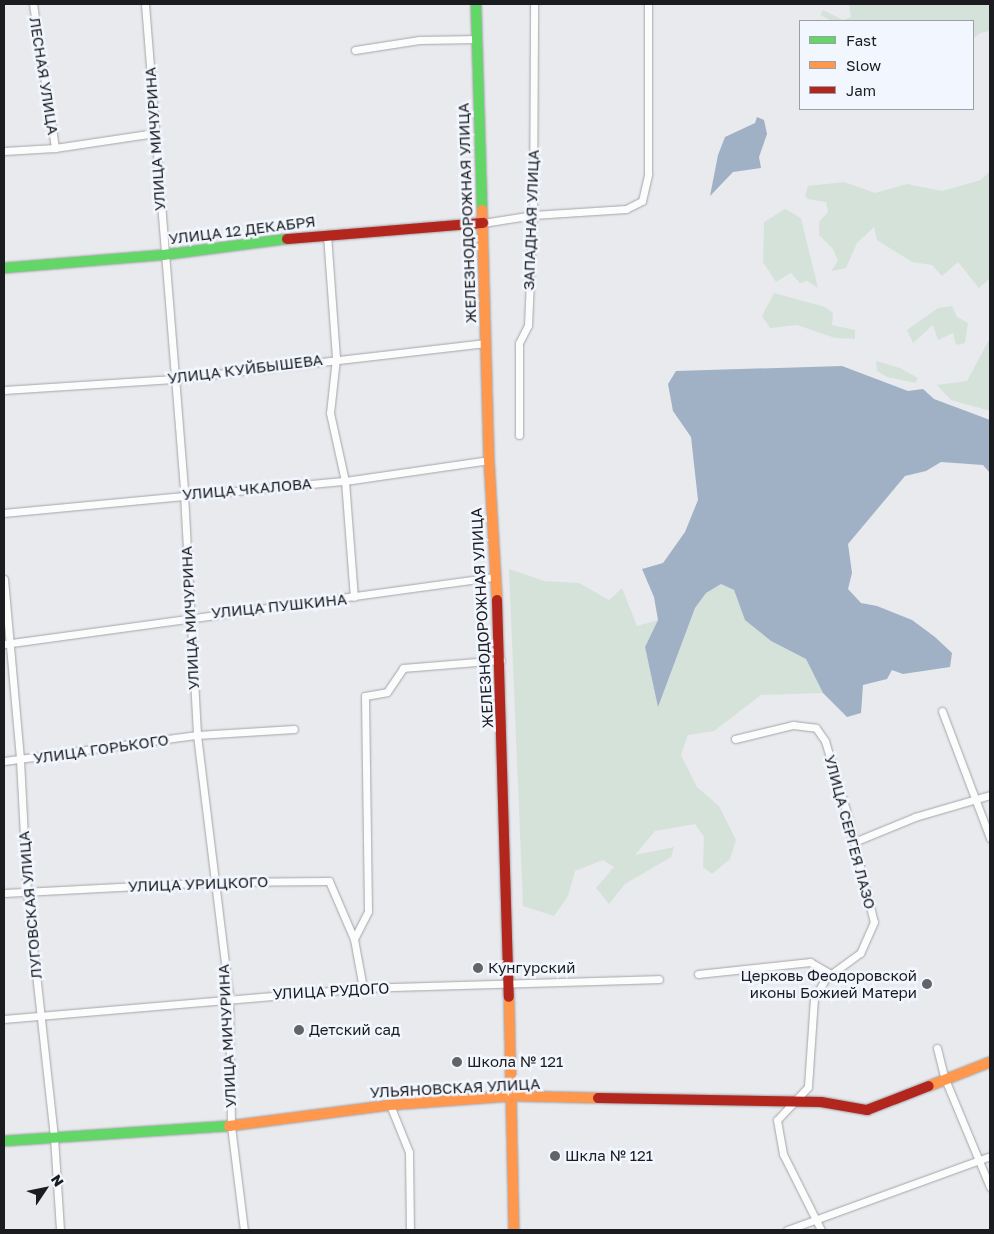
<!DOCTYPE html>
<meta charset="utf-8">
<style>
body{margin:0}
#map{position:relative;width:994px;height:1234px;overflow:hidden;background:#e8eaee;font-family:"Golos Text",sans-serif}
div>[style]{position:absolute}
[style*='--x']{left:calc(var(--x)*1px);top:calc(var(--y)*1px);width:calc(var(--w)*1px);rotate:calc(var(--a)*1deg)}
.green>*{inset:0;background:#d5e2d9}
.water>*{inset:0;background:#a0b0c5}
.roads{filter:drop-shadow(0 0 1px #a4a5a9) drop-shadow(0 0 1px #a4a5a9)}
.street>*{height:7px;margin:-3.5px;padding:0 3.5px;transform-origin:3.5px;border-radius:3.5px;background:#fcfcfc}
.fast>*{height:10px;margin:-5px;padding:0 5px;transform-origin:5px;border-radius:5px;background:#63d668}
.slow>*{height:10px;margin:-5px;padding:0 5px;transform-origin:5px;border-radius:5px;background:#ff974d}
.jam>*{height:10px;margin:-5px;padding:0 5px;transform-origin:5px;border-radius:5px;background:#b3261e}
.dots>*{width:14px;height:14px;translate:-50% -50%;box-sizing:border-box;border:2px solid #f2f6fe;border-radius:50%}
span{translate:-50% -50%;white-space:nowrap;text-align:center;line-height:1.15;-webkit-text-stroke:5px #f2f6fe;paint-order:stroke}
.street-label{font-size:15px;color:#1a1c1f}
.poi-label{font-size:15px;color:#1a1c1f}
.left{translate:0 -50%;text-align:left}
.right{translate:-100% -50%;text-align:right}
.frame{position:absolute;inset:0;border:5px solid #1a1c1f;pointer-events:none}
.legend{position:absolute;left:799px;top:20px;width:175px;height:90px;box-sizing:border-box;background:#f2f6fe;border:1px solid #9c9fa5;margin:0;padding:6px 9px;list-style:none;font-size:15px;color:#1a1c1f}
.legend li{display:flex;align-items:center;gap:10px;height:25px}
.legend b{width:25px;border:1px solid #9c9fa5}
.north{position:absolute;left:20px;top:1164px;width:50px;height:50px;-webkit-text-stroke:4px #f2f6fe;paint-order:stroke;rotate:56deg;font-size:14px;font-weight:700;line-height:20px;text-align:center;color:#1a1c1f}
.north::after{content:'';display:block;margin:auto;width:18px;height:22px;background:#1a1c1f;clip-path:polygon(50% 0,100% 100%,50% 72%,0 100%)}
</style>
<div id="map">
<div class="green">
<i style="clip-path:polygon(849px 4px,990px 4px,990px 31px,980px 33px,973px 39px,973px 21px,832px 21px,820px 15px,823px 10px,843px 20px,851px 17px)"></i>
<i style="clip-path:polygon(990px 171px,990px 278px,979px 288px,958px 262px,942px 276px,932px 265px,912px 262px,877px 240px,874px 227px,857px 243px,846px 268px,831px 271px,838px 261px,833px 249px,819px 235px,819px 222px,828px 212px,826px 202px,808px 199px,805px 196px,808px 186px,844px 182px,875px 193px,907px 184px,942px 191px,981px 180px)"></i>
<i style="clip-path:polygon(785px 209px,801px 218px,818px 288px,807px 281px,800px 283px,791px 273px,776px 282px,763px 262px,764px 222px)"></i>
<i style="clip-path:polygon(774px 293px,825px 307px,833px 313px,832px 325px,855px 330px,855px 339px,835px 338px,797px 325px,770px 328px,762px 316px)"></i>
<i style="clip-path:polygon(952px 306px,957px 317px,968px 323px,965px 343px,956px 345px,953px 333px,938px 340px,933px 325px,913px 343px,907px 330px,938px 308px)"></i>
<i style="clip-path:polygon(990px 338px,990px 411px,951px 400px,937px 385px,967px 381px)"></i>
<i style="clip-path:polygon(876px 361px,900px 368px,918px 378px,915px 383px,887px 377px,877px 371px)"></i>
<i style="clip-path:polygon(509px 569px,544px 581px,579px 583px,609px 600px,622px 588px,637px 626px,658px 620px,645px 647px,658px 706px,695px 608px,706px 593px,721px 584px,734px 590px,746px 620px,771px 641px,806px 659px,823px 693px,761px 695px,714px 731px,688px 735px,681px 755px,697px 787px,719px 806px,736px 840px,730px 859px,712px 874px,703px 867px,704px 837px,695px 824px,655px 831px,635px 855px,674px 847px,671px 857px,625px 884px,609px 904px,596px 888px,614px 867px,603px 860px,575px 871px,568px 896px,554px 916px,523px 906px)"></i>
</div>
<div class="water">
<i style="clip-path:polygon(757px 117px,764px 120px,767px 134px,759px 157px,761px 168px,733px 172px,710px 196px,718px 155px,725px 137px,755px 123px)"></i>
<i style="clip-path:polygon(842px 366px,908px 391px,923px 389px,934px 399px,990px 420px,990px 473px,983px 465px,941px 462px,926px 471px,905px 476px,848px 544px,852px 573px,848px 589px,861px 603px,877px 606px,912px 620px,935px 637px,952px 653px,950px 667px,903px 674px,892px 670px,887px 679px,863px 685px,861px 713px,847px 717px,823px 693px,806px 659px,771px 641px,745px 620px,734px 590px,721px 584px,706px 593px,695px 608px,658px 707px,645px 647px,658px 620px,654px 597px,642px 569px,663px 563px,685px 532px,698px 500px,691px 437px,673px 411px,668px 384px,676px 371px)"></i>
</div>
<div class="roads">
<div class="street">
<i style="--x:33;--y:4;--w:146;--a:81.3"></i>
<i style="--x:145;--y:4;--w:492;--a:85.4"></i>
<i style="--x:184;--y:494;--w:241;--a:86.9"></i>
<i style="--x:197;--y:735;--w:264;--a:83"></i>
<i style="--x:229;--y:997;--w:129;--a:89.1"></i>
<i style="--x:231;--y:1126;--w:105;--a:82.9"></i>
<i style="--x:355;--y:50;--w:65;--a:-8.9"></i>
<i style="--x:419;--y:40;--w:59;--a:-1"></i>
<i style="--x:4;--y:151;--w:51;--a:-3.4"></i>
<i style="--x:55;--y:148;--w:101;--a:-8.5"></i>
<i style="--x:483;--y:223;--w:51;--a:-9.1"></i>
<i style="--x:533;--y:215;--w:93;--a:-3.7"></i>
<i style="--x:626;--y:209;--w:18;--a:-27"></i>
<i style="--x:642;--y:201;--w:28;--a:-77"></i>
<i style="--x:648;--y:174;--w:170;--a:-90"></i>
<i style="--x:327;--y:235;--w:123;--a:85.8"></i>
<i style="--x:336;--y:358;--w:55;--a:96.2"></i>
<i style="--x:330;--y:413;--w:70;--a:77.6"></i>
<i style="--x:345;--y:481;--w:116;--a:85.6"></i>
<i style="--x:4;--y:390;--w:170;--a:-3.7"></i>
<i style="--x:174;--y:379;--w:314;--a:-6.6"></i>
<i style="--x:519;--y:435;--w:92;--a:-90"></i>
<i style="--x:519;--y:343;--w:20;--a:-63"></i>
<i style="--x:528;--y:325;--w:110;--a:-87.4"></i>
<i style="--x:533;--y:215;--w:211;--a:-89.7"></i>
<i style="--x:4;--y:513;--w:342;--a:-5.4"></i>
<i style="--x:345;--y:481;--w:146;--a:-8.3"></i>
<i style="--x:4;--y:579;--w:182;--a:84.9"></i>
<i style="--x:20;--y:760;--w:132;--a:87"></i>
<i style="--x:27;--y:892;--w:246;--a:83.7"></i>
<i style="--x:54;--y:1137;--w:93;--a:86.3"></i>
<i style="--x:4;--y:644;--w:495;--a:-7.8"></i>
<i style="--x:942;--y:711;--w:136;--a:69.3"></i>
<i style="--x:735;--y:739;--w:60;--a:-13.6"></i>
<i style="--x:793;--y:725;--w:23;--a:7"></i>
<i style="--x:816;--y:728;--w:16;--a:55"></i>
<i style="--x:825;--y:741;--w:72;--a:73.1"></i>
<i style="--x:846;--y:810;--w:115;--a:76"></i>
<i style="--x:874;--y:922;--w:34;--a:114"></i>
<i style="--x:860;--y:953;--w:42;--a:143.7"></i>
<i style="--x:826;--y:978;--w:23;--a:121"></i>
<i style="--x:814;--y:998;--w:89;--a:93.9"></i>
<i style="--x:808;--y:1087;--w:45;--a:133.2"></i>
<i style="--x:777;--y:1120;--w:35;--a:80"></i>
<i style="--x:783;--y:1154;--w:85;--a:63.4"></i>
<i style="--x:4;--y:761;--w:195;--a:-7.7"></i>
<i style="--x:197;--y:735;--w:97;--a:-3.5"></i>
<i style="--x:854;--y:842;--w:66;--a:-22.3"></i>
<i style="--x:915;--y:817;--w:78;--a:-16.3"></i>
<i style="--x:4;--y:893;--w:211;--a:-3"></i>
<i style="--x:215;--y:882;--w:114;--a:-0.5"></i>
<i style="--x:329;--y:881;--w:63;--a:66.7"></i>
<i style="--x:698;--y:974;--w:113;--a:-6.1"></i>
<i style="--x:810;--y:962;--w:24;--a:30"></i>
<i style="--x:363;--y:988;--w:50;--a:-100.4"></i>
<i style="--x:354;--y:939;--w:31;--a:-63"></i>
<i style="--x:368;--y:911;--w:215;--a:-90.8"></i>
<i style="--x:365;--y:696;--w:22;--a:-10"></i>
<i style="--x:387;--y:692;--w:29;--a:-56"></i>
<i style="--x:403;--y:668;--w:98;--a:-4.7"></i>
<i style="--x:4;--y:1019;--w:360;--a:-4.9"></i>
<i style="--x:363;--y:988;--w:296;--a:-1.7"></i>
<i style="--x:937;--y:1048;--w:32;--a:76"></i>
<i style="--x:945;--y:1079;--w:117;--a:67.4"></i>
<i style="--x:390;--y:1105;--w:51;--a:68"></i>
<i style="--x:409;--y:1152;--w:78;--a:89.3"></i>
<i style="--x:787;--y:1230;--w:216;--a:-20"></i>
</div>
<div class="fast">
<i style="--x:476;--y:4;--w:206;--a:88.3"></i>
<i style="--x:4;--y:268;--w:160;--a:-4.7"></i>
<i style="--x:163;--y:255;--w:125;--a:-7.4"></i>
<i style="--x:4;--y:1141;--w:225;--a:-3.8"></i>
</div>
<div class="slow">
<i style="--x:482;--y:210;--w:250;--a:88.4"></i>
<i style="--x:489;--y:460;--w:140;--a:86.7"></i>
<i style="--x:509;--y:997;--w:233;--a:88.8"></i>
<i style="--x:929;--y:1086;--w:66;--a:-21.5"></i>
<i style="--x:229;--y:1126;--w:162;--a:-7.4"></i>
<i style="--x:390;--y:1105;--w:123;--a:-4.2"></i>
<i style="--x:513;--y:1096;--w:85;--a:1.3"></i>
</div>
<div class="jam">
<i style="--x:287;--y:239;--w:197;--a:-4.7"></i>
<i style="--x:497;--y:600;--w:397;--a:88.3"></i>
<i style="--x:598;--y:1098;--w:223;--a:1"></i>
<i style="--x:821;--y:1102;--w:47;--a:9.9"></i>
<i style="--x:867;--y:1110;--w:66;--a:-21.2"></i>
</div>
</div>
<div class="dots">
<i style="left:478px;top:968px;background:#626467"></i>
<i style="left:927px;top:984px;background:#626467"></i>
<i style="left:299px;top:1030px;background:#626467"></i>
<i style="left:457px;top:1062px;background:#626467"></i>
<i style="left:555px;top:1156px;background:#626467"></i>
</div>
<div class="street-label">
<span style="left:44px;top:76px;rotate:81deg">ЛЕСНАЯ УЛИЦА</span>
<span style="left:155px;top:139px;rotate:-94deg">УЛИЦА МИЧУРИНА</span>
<span style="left:467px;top:213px;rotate:-92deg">ЖЕЛЕЗНОДОРОЖНАЯ УЛИЦА</span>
<span style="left:531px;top:220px;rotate:-88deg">ЗАПАДНАЯ УЛИЦА</span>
<span style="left:242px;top:230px;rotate:-7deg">УЛИЦА 12 ДЕКАБРЯ</span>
<span style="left:245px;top:369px;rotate:-7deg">УЛИЦА КУЙБЫШЕВА</span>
<span style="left:247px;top:489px;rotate:-5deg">УЛИЦА ЧКАЛОВА</span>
<span style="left:279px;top:606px;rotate:-6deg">УЛИЦА ПУШКИНА</span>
<span style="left:190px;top:618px;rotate:-93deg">УЛИЦА МИЧУРИНА</span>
<span style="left:482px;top:618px;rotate:-93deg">ЖЕЛЕЗНОДОРОЖНАЯ УЛИЦА</span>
<span style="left:101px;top:749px;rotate:-8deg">УЛИЦА ГОРЬКОГО</span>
<span style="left:850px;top:832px;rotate:75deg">УЛИЦА СЕРГЕЯ ЛАЗО</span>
<span style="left:198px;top:884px;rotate:-2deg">УЛИЦА УРИЦКОГО</span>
<span style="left:30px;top:905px;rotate:-95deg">ЛУГОВСКАЯ УЛИЦА</span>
<span style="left:331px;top:991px;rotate:-3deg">УЛИЦА РУДОГО</span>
<span style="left:227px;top:1036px;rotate:-93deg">УЛИЦА МИЧУРИНА</span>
<span style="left:455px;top:1088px;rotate:-3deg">УЛЬЯНОВСКАЯ УЛИЦА</span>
</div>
<div class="poi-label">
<span class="left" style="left:488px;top:968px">Кунгурский</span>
<span class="right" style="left:917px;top:984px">Церковь Феодоровской<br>иконы Божией Матери</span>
<span class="left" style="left:309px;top:1030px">Детский сад</span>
<span class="left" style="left:467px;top:1062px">Школа № 121</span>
<span class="left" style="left:565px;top:1156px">Шкла № 121</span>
</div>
<div class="frame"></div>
<ul class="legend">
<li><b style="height:6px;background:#63d668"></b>Fast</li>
<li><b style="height:6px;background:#ff974d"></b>Slow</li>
<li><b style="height:6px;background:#b3261e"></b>Jam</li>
</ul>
<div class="north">N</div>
</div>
